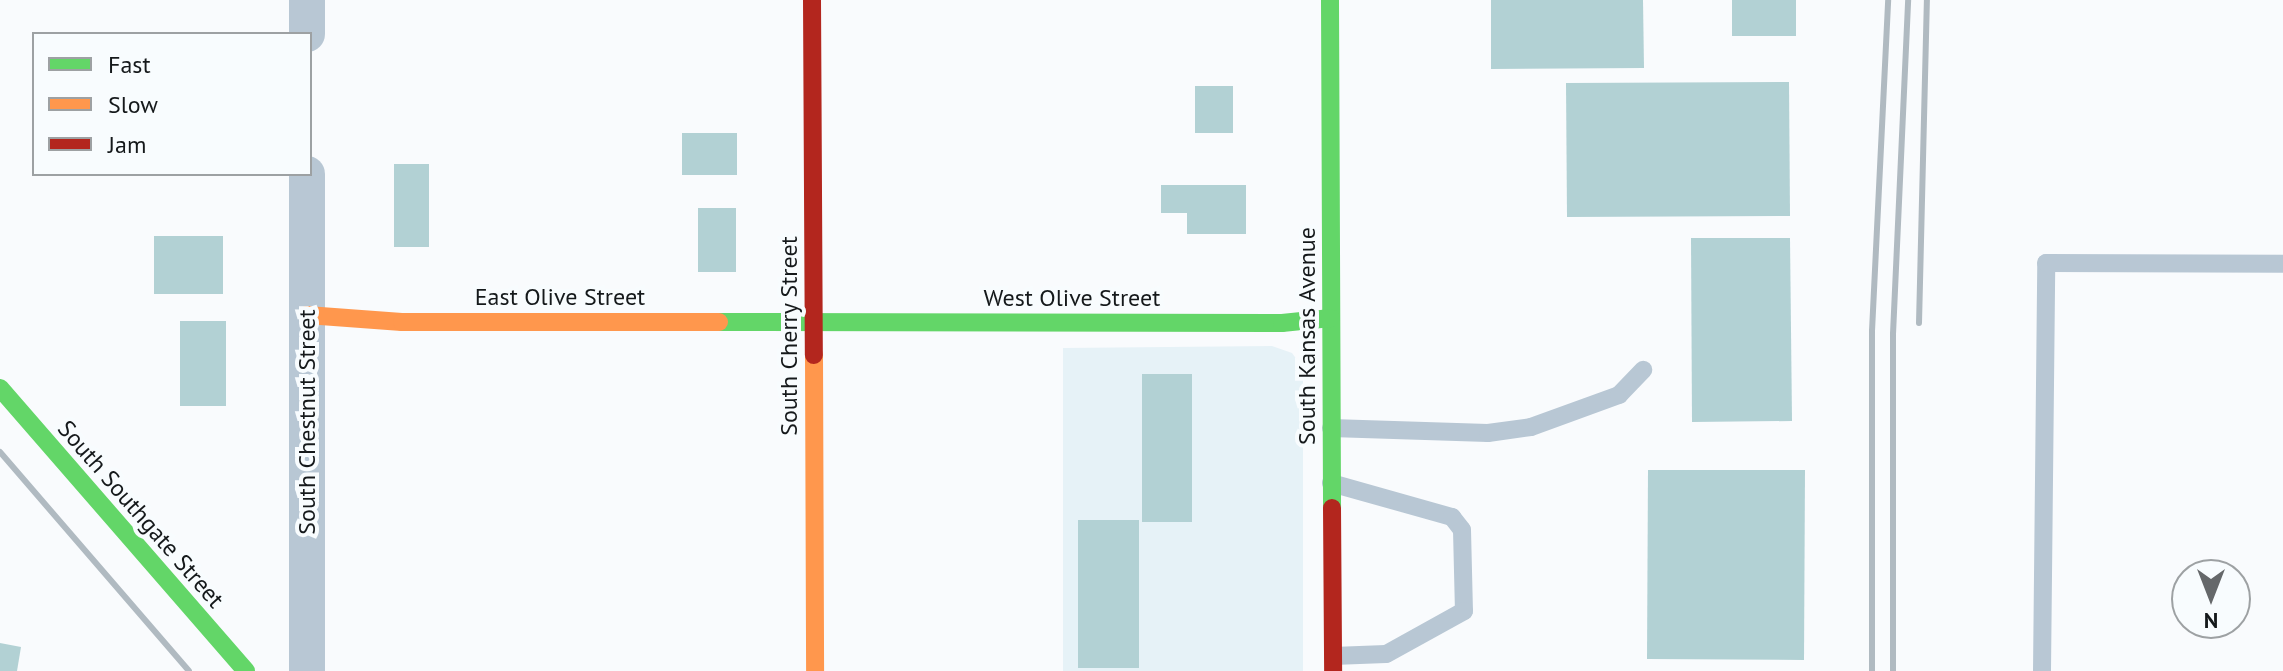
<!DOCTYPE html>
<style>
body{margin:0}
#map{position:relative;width:2283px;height:671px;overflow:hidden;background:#f9fbfd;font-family:"PT Sans",sans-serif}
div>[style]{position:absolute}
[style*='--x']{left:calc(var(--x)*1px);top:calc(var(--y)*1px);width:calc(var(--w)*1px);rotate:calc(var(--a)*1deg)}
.built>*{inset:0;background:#e6f2f7}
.building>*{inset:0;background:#b2d1d4}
.lane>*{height:18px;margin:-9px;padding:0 9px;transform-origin:9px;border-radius:9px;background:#b8c7d4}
.street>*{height:36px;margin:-18px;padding:0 18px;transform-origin:18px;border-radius:18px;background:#b8c7d4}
.fast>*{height:18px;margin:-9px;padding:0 9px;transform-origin:9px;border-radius:9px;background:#63d668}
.slow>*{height:18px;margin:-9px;padding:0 9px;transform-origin:9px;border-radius:9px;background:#ff974d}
.jam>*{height:18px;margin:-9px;padding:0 9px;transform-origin:9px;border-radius:9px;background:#b3261e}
.rail>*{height:6px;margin:-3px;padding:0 3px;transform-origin:3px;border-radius:3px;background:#b0bac1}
span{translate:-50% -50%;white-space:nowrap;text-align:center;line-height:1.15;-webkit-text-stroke:8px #f8fcfe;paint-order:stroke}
.street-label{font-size:24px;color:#15191b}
.legend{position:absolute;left:32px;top:32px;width:280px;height:144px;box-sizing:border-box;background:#f8fcfe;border:2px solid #9da1a3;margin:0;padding:10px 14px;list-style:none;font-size:24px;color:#15191b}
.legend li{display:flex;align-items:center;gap:16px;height:40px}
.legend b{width:40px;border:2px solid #9da1a3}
.north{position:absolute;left:2171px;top:559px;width:80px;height:80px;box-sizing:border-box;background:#f8fcfe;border:2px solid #9da1a3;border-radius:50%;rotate:180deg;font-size:22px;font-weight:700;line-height:32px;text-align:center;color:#15191b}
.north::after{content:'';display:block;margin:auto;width:28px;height:36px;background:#65686a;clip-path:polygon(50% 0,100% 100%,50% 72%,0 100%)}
</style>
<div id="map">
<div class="built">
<i style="clip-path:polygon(1272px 346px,1292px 353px,1303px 368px,1303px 671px,1063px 671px,1063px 348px)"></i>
</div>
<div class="building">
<i style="clip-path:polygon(1491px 0,1643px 0,1644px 68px,1491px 69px)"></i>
<i style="clip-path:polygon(1732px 0,1796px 0,1796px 36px,1732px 36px)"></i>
<i style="clip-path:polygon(1789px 82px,1790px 216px,1567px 217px,1566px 83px)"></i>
<i style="clip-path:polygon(1195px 86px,1233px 86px,1233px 133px,1195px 133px)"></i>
<i style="clip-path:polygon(682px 133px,737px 133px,737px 175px,682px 175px)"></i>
<i style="clip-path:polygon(394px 164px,429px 164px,429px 247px,394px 247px)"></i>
<i style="clip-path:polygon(1161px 185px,1246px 185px,1246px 234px,1187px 234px,1187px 213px,1161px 213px)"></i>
<i style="clip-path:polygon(698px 208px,736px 208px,736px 272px,698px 272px)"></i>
<i style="clip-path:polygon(154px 236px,223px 236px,223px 294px,154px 294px)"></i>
<i style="clip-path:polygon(1691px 238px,1790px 238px,1792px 421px,1692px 422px)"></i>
<i style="clip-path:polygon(180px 321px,226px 321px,226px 406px,180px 406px)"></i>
<i style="clip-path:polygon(1142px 374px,1192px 374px,1192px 522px,1142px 522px)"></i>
<i style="clip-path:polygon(1648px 470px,1805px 470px,1804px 660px,1647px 659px)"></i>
<i style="clip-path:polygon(1078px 520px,1139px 520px,1139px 668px,1078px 668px)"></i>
<i style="clip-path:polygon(0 643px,21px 647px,17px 671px,0 671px)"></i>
</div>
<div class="lane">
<i style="--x:1331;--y:428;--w:157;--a:1.8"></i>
<i style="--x:1488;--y:433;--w:43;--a:-7.9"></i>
<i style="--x:1531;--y:427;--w:94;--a:-20"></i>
<i style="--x:1619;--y:395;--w:35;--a:-46"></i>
<i style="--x:1331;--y:483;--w:126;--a:15.7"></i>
<i style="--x:1452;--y:517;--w:16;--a:52"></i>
<i style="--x:1462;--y:530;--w:81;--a:88.6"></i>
<i style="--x:1464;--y:611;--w:89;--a:151.1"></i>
<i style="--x:1386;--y:654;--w:53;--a:177.8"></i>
<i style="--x:2042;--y:671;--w:408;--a:-89.4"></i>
<i style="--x:2046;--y:263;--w:237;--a:0.2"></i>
</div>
<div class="street">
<i style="--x:307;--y:0;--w:34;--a:90"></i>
<i style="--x:307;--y:174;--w:497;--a:90"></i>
</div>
<div class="fast">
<i style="--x:1330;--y:0;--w:508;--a:89.77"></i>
<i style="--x:719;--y:322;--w:563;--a:0.1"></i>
<i style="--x:1282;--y:323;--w:49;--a:-5.8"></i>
<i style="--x:0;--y:388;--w:375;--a:49"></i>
</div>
<div class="slow">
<i style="--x:307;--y:315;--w:95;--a:4.2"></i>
<i style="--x:402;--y:322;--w:317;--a:0"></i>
<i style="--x:814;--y:355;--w:316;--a:89.8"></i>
</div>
<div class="jam">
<i style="--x:812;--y:0;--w:355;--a:89.7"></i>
<i style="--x:1332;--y:508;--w:163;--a:89.6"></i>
</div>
<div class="rail">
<i style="--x:1919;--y:323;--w:323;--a:-88.6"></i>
<i style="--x:0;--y:452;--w:289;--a:49.2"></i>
<i style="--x:1872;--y:671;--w:340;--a:-90"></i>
<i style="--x:1872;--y:331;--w:331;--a:-87.2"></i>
<i style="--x:1893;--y:671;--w:337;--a:-90"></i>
<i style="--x:1893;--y:334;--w:334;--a:-87.4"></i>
</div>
<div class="street-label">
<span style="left:560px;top:297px">East Olive Street</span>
<span style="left:1072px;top:298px">West Olive Street</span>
<span style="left:789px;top:336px;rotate:-90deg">South Cherry Street</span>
<span style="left:1307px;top:336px;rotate:-90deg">South Kansas Avenue</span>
<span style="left:307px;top:422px;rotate:-90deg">South Chestnut Street</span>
<span style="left:141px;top:514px;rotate:49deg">South Southgate Street</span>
</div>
<ul class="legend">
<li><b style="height:10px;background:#63d668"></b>Fast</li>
<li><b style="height:10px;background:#ff974d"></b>Slow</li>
<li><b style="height:10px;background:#b3261e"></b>Jam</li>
</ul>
<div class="north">N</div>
</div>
